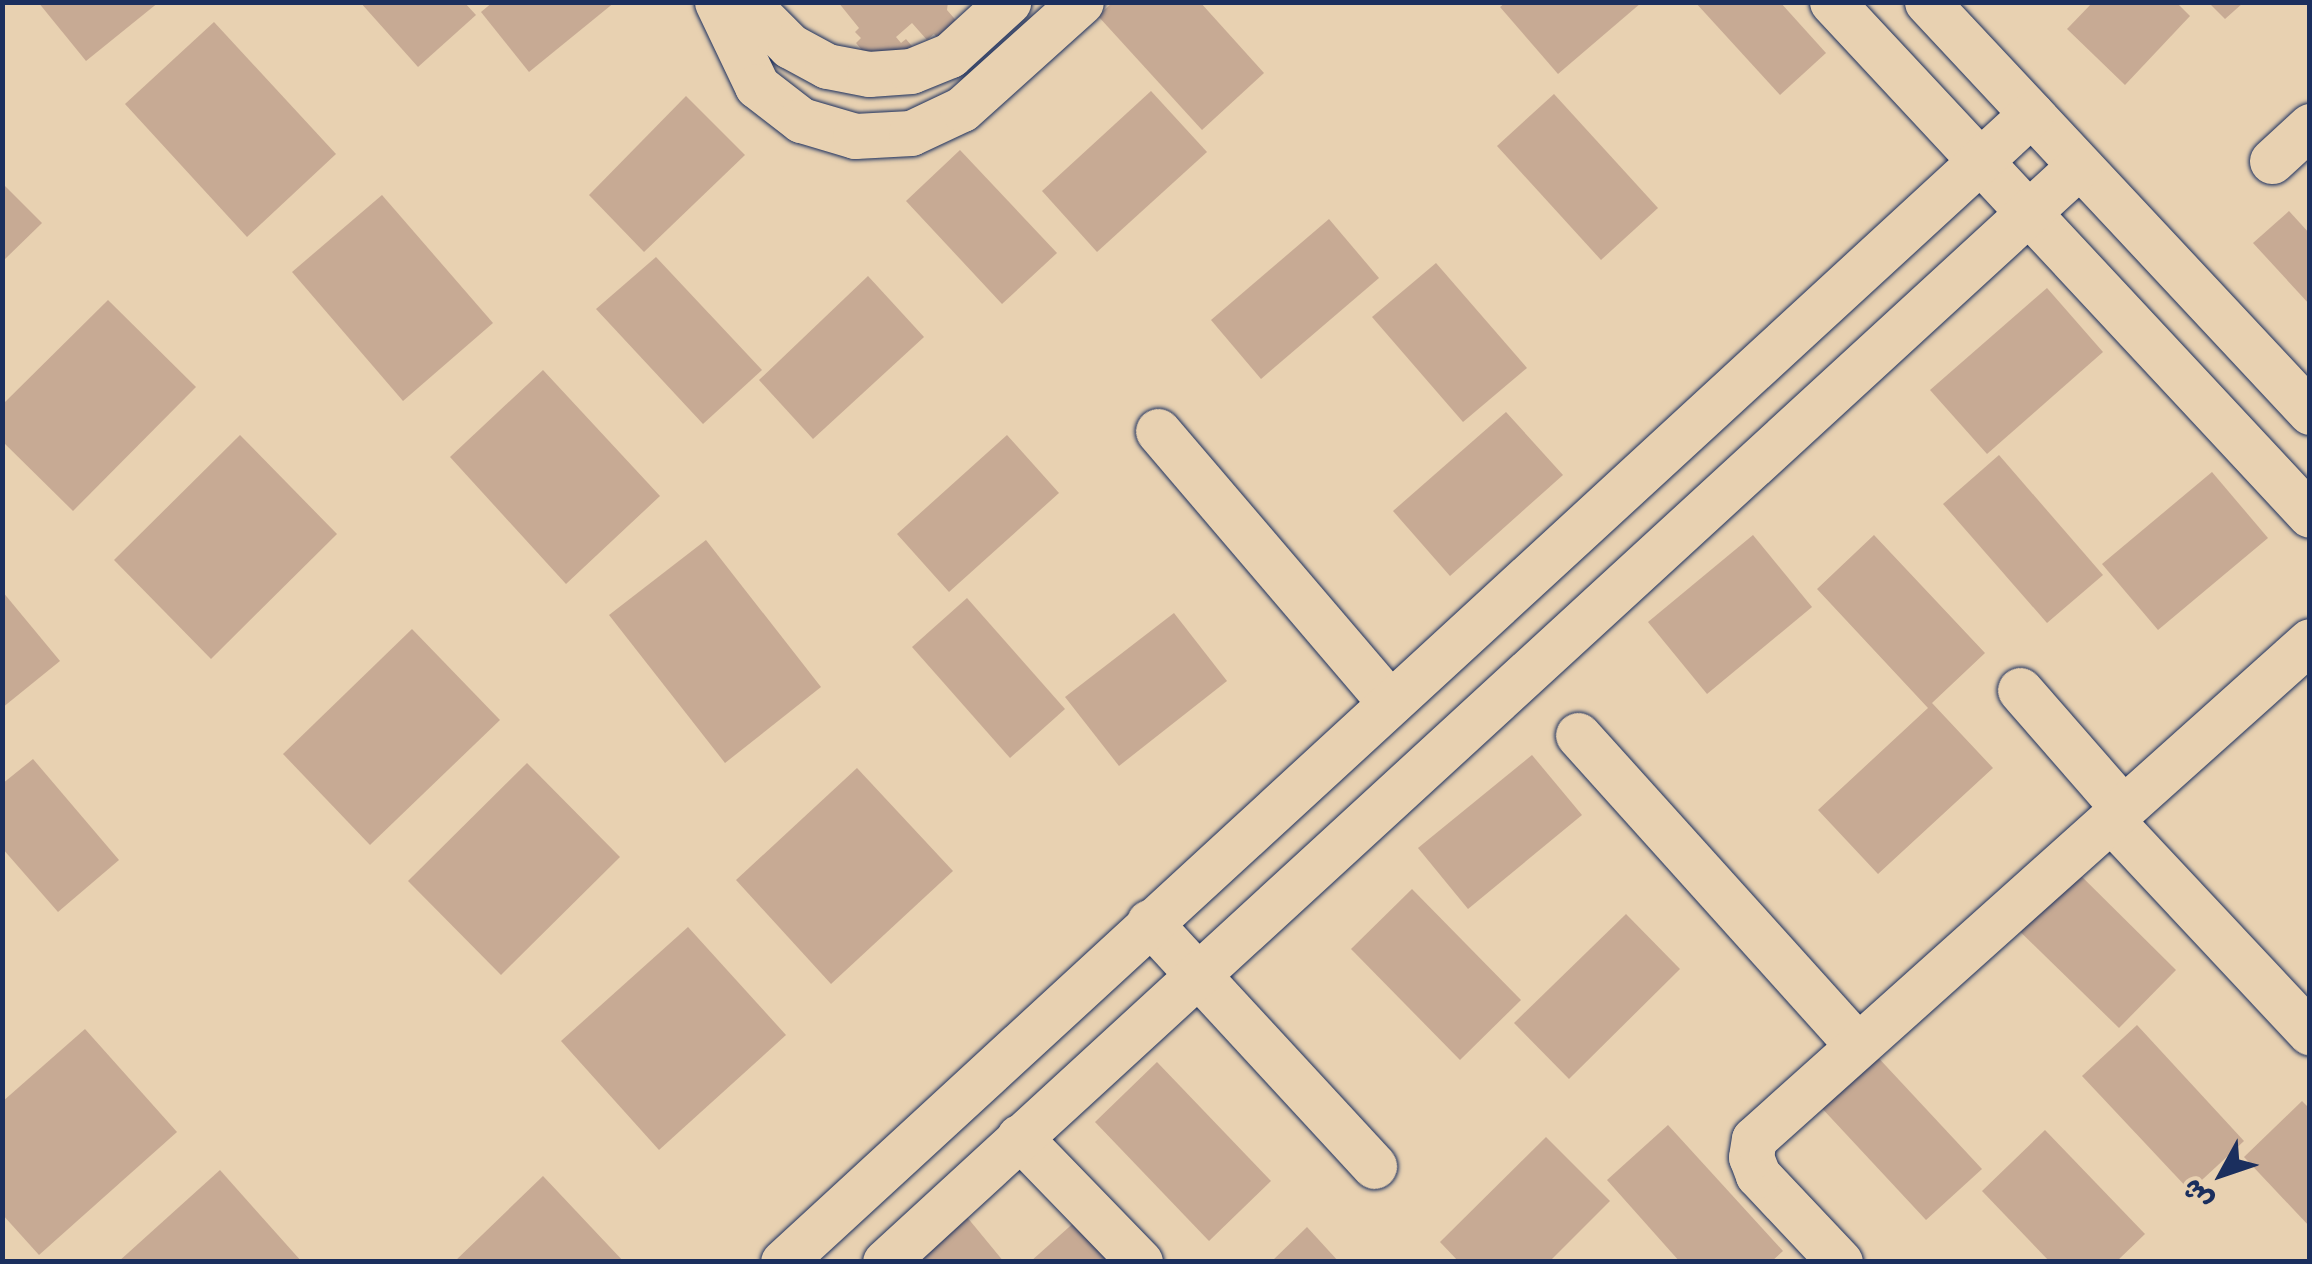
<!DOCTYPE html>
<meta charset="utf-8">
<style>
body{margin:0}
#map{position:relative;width:2312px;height:1264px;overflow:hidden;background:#e8d1b1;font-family:Mynerve,"Playpen Sans Arabic",sans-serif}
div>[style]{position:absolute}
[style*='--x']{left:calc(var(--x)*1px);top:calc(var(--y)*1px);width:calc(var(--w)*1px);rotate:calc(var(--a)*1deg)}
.building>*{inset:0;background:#c7aa94}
.roads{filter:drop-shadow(0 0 2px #1b2f5e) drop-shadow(0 0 2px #1b2f5e)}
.minor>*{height:45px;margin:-22.5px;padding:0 22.5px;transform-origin:22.5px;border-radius:22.5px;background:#e8d1b1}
span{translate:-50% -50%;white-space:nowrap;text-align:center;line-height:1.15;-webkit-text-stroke:9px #e8d1b1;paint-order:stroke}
.frame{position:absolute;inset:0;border:5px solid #1b2f5e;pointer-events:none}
.north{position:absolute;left:2172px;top:1124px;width:100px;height:100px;-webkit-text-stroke:8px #e8d1b1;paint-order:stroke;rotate:230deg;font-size:28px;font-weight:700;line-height:40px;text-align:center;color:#1b2f5e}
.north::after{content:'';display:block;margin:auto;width:35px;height:45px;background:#1b2f5e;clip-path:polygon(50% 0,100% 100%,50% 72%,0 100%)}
</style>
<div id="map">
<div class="building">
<i style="clip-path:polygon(38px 2px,159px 2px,86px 61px)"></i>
<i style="clip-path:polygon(360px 2px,464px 2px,476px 15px,418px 67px)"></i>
<i style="clip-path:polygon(493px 2px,615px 2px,529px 72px,481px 12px)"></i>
<i style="clip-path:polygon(838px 2px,948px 2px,947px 10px,960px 25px,941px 42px,934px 34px,927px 40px,912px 23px,896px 37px,901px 43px,906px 39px,916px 51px,882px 74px,856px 43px,861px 38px,855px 32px,859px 28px)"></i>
<i style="clip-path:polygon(1113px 2px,1200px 2px,1264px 73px,1202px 130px,1098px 16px)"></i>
<i style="clip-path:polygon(1695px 2px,1780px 2px,1826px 53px,1780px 95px)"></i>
<i style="clip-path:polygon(2093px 2px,2176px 2px,2190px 16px,2125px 85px,2067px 29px)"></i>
<i style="clip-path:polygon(1505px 3px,1641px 3px,1558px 74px,1500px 7px)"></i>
<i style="clip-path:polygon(2209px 3px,2243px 3px,2225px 19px)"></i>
<i style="clip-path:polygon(214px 22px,336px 154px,247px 237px,125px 104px)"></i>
<i style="clip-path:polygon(1151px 91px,1207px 152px,1097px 252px,1042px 191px)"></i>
<i style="clip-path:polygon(1554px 94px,1658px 208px,1601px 260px,1497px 146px)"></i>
<i style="clip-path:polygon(686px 96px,745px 155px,644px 252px,589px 195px)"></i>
<i style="clip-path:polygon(960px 150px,1057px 253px,1002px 304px,906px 201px)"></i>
<i style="clip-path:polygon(2px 183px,42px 223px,2px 262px)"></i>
<i style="clip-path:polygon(382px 195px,493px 323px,403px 401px,292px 272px)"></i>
<i style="clip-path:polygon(2289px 211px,2310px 234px,2310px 305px,2253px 243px)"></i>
<i style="clip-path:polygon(1329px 219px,1379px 278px,1261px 379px,1211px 320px)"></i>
<i style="clip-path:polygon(656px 257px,762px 370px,703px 424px,596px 309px)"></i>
<i style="clip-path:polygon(1436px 263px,1527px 368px,1463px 422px,1372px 317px)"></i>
<i style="clip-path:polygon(868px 276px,924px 337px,813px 439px,759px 380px)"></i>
<i style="clip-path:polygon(2047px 288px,2103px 352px,1987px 454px,1930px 390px)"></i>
<i style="clip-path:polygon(108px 300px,196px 387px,73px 511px,2px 441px,2px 405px)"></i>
<i style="clip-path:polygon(543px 370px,660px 496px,566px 584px,450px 457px)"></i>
<i style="clip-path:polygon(1506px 412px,1563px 475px,1450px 576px,1393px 511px)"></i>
<i style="clip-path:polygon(240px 435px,337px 534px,211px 659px,114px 560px)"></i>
<i style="clip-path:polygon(1007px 435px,1059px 493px,949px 592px,897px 534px)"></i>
<i style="clip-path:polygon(1999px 455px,2103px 575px,2047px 623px,1943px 504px)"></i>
<i style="clip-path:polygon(2212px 472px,2268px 538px,2158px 630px,2102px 564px)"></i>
<i style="clip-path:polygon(1753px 535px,1812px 607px,1707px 694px,1648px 622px)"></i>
<i style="clip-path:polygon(1874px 535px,1985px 653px,1932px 703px,1993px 768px,1878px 874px,1818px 810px,1928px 708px,1817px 589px)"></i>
<i style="clip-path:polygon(706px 540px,821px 687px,725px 763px,609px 615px)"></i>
<i style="clip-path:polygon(2px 591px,60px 661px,2px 708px)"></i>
<i style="clip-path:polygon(967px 598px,1065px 709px,1010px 758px,912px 647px)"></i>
<i style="clip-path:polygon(1174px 613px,1227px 681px,1119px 766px,1065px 697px)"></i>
<i style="clip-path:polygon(412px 629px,500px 720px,370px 845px,283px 754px)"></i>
<i style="clip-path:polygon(1532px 755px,1582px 815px,1468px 909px,1418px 848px)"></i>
<i style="clip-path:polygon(33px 759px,119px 860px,58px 912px,2px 848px,2px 784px)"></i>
<i style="clip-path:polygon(527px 763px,620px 857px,501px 975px,408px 881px)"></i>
<i style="clip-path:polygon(857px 768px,953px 871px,831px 984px,736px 880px)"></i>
<i style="clip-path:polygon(2066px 861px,2176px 970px,2119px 1028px,2008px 920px)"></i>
<i style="clip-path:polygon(1412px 889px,1521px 1000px,1460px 1060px,1351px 949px)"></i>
<i style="clip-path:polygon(1626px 914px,1680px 969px,1569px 1079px,1514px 1023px)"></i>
<i style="clip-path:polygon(688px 927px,786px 1035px,659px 1150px,561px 1041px)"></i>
<i style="clip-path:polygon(2137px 1025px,2244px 1141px,2190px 1191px,2082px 1076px)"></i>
<i style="clip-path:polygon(85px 1029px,177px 1132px,39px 1255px,2px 1214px,2px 1102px)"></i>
<i style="clip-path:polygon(1873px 1052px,1982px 1169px,1926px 1220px,1818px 1104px)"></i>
<i style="clip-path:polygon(1157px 1062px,1271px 1181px,1209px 1241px,1095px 1122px)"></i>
<i style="clip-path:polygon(2302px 1101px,2310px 1109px,2310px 1227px,2244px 1157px)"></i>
<i style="clip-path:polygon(1668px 1125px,1783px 1251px,1771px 1262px,1680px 1262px,1607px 1180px)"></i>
<i style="clip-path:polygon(2045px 1130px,2145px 1234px,2116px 1262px,2050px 1262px,1982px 1191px)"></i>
<i style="clip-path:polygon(1546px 1137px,1610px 1201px,1549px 1262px,1459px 1262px,1440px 1242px)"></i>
<i style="clip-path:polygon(220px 1170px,302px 1262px,118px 1262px)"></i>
<i style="clip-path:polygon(543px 1176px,624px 1262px,454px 1262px)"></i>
<i style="clip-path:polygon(962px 1211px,1004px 1262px,901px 1262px)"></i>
<i style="clip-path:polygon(1078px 1219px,1116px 1262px,1030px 1262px)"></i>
<i style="clip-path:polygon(1307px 1227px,1339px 1262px,1271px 1262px)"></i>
</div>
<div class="roads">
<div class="minor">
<i style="--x:717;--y:2;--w:93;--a:64.5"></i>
<i style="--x:757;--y:86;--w:56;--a:37.7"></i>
<i style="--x:801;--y:120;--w:56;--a:16.5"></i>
<i style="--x:855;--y:136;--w:56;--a:-3.1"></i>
<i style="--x:911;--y:133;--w:56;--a:-25.2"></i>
<i style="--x:962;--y:109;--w:160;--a:-42"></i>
<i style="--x:746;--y:2;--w:62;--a:45"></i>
<i style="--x:790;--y:46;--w:42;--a:28.4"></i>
<i style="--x:827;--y:66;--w:43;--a:10.8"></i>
<i style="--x:869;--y:74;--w:42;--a:-4.1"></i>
<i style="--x:911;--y:71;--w:42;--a:-22.3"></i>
<i style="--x:950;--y:55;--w:79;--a:-42.4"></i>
<i style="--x:1832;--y:2;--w:701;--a:47.02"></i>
<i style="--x:1927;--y:2;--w:561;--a:46.95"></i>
<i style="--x:2272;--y:161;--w:52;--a:-42.6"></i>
<i style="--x:1158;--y:431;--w:355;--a:49.5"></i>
<i style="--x:2020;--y:690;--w:157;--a:48.9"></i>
<i style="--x:1578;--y:735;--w:417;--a:48"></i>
<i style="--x:2111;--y:820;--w:291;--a:46.9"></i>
<i style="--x:1149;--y:922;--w:332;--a:47.3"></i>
<i style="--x:1019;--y:1137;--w:174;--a:45.9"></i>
<i style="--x:783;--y:1262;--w:1696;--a:-42.61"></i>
<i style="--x:885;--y:1262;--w:1621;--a:-42.55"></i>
<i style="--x:1840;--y:1262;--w:120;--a:-133.3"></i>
<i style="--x:1758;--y:1175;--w:19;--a:-111"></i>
<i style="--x:1751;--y:1157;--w:18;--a:-81"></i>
<i style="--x:1754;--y:1139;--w:746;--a:-41.85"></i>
</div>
</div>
<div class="frame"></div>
<div class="north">ش</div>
</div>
